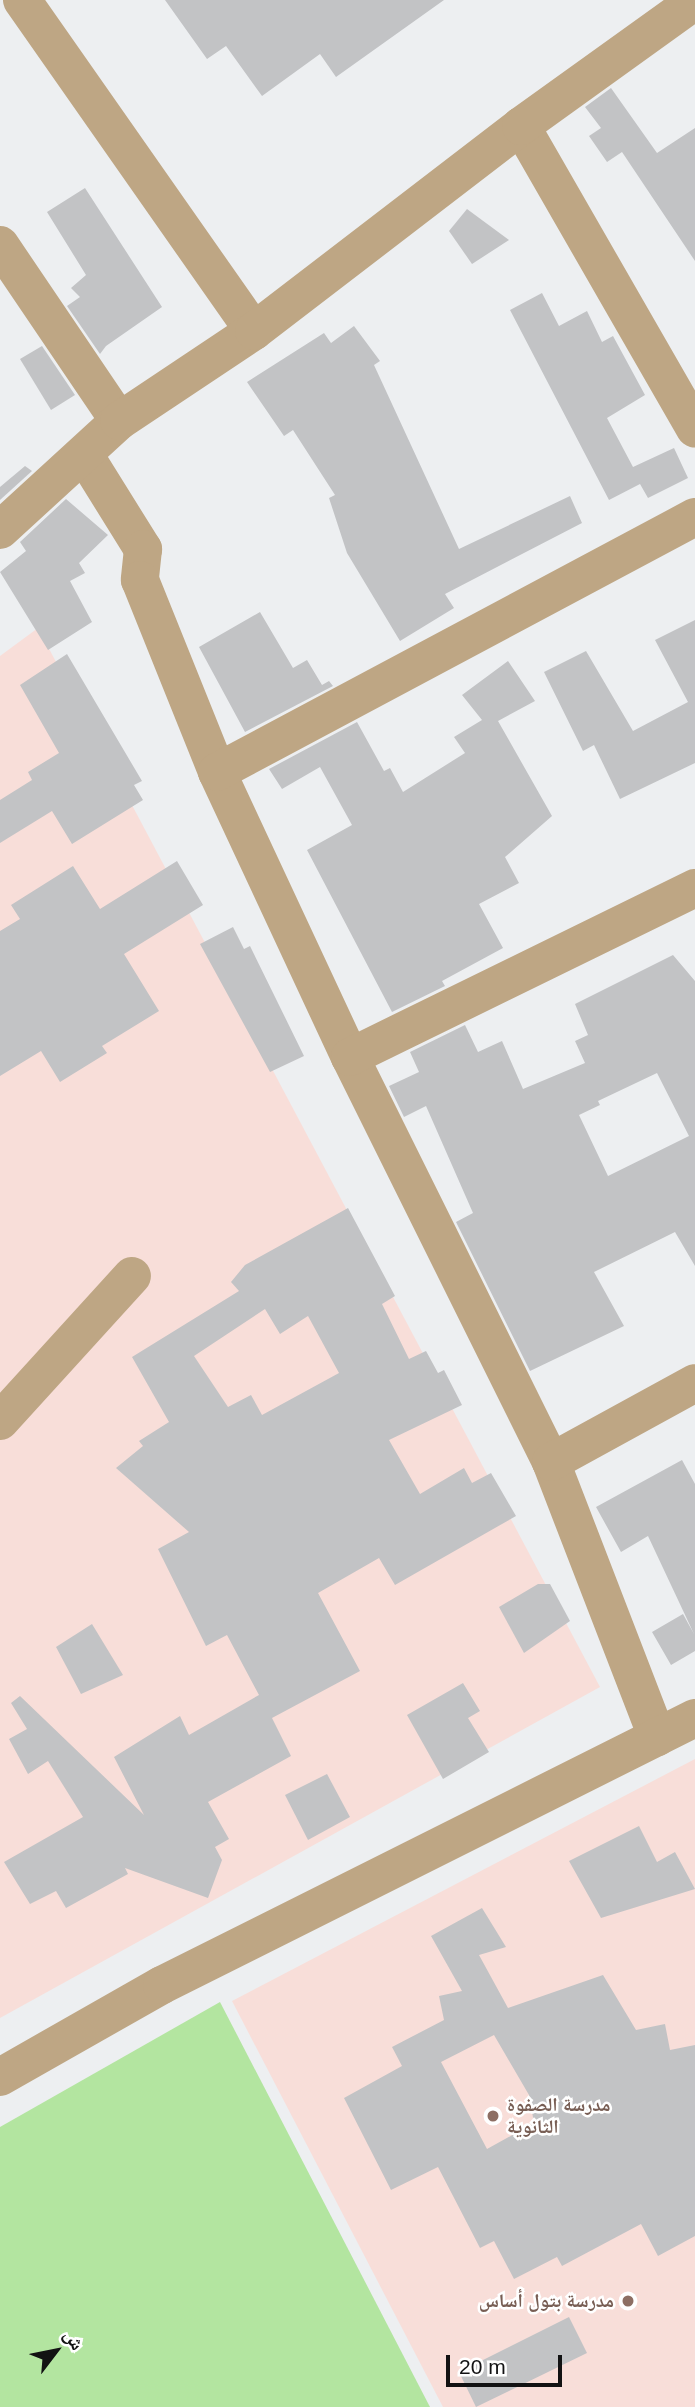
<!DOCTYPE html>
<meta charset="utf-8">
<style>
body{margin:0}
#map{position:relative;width:695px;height:2407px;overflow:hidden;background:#edeff1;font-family:Helvetica,"Noto Naskh Arabic",sans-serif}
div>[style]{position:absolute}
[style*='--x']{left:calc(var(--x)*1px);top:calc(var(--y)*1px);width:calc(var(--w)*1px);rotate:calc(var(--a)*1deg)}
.education>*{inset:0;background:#f8ded9}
.green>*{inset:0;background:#b3e5a0}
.building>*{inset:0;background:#c2c3c5}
.minor>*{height:38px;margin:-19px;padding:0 19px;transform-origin:19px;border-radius:19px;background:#bea684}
.dots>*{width:19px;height:19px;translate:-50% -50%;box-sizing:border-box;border:4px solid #fff;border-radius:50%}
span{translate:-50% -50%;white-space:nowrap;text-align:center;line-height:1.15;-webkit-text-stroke:5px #fff;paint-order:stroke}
.education-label{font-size:19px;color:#785e54;font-weight:700}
.left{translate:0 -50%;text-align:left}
.right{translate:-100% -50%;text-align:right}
.north{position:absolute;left:21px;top:2316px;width:70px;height:70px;-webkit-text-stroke:5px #fff;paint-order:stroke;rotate:58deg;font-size:19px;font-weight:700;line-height:28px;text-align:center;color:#121213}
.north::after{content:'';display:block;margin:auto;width:24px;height:32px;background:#121213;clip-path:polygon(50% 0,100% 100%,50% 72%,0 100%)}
.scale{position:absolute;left:446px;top:2355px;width:116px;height:32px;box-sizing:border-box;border:4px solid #121213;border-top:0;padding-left:9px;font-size:21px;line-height:24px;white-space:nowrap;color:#121213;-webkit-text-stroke:5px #fff;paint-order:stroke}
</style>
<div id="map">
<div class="education">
<i style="clip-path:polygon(38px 628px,600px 1687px,0 2018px,0 656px)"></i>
<i style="clip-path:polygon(695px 1759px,695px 2407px,443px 2407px,232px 2001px)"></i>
</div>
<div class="green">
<i style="clip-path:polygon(220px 2002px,430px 2407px,0 2407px,0 2127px)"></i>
</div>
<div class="building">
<i style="clip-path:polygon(165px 0,444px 0,336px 77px,320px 54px,262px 96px,226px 46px,207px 59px)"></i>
<i style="clip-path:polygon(611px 88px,657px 153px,695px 128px,695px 261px,622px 152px,607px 162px,589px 136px,601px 128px,585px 107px)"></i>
<i style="clip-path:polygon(85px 188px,162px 307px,106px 346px,100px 354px,67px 306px,80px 297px,71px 288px,86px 275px,47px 212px)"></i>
<i style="clip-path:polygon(467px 209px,509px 240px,472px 264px,449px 231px)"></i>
<i style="clip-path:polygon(542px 293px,559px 326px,587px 311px,602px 342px,613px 336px,645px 395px,607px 418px,633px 467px,674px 448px,688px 478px,648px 498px,640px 484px,609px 500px,510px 310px)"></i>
<i style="clip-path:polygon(354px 326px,380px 361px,374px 365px,459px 549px,570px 496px,582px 523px,445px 594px,454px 608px,400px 641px,347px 553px,329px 498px,335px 495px,293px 430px,284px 436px,247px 382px,324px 333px,331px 343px)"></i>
<i style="clip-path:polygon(42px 346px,75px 395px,51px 410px,20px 359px)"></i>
<i style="clip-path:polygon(25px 466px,32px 471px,0 500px,0 487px)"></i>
<i style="clip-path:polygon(66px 499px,108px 535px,79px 563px,85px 573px,70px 581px,92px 622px,48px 650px,0 572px,26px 551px,20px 542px)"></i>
<i style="clip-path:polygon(260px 612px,293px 668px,307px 660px,322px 685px,329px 681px,333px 686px,245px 732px,199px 647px)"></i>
<i style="clip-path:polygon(695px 620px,695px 763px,620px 799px,594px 745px,583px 751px,544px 672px,586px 651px,633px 731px,688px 702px,655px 640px)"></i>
<i style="clip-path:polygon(67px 654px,142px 781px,134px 785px,143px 800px,72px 844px,52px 811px,0 843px,0 800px,32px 780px,28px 772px,59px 753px,20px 685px)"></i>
<i style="clip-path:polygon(508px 661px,535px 701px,498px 721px,552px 816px,505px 857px,519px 883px,479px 904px,503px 948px,442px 981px,445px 986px,392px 1012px,307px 850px,352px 825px,320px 767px,282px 789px,269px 769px,357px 722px,384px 771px,390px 768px,403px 792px,465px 753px,454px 737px,482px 720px,462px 695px)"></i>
<i style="clip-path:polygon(177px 861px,203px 905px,124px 954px,159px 1011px,102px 1046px,107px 1053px,60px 1082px,41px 1051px,0 1076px,0 931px,20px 919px,11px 905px,73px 866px,100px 909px)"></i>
<i style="clip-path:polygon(233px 927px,244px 949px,250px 946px,304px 1056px,270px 1072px,200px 944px)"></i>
<i style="clip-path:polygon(evenodd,673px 955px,695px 981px,695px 1266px,675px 1232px,594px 1272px,624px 1326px,530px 1371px,456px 1222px,473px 1213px,426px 1106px,404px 1117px,389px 1086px,419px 1072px,410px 1052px,465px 1025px,478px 1052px,502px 1041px,523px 1089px,585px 1063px,575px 1041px,588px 1035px,575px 1004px,673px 955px,657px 1073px,689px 1136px,608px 1176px,579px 1115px,600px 1105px,598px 1101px,657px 1073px)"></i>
<i style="clip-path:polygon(evenodd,348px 1208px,395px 1296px,382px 1304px,409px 1359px,426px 1351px,438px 1373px,444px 1370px,462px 1405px,389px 1440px,420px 1494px,464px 1468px,472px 1483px,491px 1473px,516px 1516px,395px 1585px,379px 1558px,318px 1593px,360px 1671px,272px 1718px,291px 1756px,208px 1802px,229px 1839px,215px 1847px,222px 1860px,208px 1898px,125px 1868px,128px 1874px,66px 1908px,56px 1891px,30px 1904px,4px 1862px,83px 1817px,48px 1761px,28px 1774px,9px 1739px,27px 1729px,11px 1703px,20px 1696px,144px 1815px,114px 1757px,180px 1716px,189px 1735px,259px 1695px,227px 1635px,206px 1646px,158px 1549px,189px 1532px,116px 1468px,143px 1446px,139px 1441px,169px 1422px,132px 1357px,239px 1291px,231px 1282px,245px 1265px,348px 1208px,265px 1309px,280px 1334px,308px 1316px,339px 1373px,262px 1415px,251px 1395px,228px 1407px,194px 1356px,265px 1309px)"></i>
<i style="clip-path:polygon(682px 1460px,695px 1484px,695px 1651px,671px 1665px,652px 1632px,683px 1614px,694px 1634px,648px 1536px,621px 1552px,596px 1507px)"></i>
<i style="clip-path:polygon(538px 1584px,550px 1584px,570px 1621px,524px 1653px,499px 1607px)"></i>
<i style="clip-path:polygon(92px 1624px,123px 1675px,81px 1694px,56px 1647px)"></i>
<i style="clip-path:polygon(463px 1683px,480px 1711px,468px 1718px,489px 1752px,443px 1779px,407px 1715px)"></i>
<i style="clip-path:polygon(327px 1774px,350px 1817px,308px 1840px,285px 1795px)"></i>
<i style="clip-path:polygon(639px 1826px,657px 1862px,675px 1852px,695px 1889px,601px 1918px,569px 1861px)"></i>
<i style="clip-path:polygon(evenodd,482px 1908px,506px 1947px,479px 1955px,508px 2008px,603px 1975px,636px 2030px,665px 2024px,670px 2050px,695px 2045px,695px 2236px,658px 2256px,641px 2224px,562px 2266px,557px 2257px,514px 2279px,494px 2241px,480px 2248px,438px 2167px,391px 2190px,344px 2098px,402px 2066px,392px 2047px,444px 2020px,439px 1996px,462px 1991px,431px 1936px,482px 1908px,494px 2035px,529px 2095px,534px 2123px,487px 2149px,441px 2062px,494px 2035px)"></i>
<i style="clip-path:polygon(569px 2317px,587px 2353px,476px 2407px,459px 2372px)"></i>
</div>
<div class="minor">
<i style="--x:22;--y:0;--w:404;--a:55"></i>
<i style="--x:521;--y:126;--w:349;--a:60.1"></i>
<i style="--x:0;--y:245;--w:212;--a:55.9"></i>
<i style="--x:85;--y:456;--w:110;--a:58.1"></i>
<i style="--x:143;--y:549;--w:31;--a:96"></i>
<i style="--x:140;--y:580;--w:207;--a:68.1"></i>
<i style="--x:217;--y:772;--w:315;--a:65"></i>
<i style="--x:350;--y:1057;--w:452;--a:63.6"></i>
<i style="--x:551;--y:1462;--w:295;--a:68.9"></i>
<i style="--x:0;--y:530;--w:161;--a:-42.5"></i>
<i style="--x:119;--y:421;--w:162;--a:-33.7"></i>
<i style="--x:254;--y:331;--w:337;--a:-37.5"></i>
<i style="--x:521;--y:126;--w:214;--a:-35.7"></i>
<i style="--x:217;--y:772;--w:542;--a:-28.08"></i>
<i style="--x:350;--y:1057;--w:384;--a:-26.1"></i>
<i style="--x:0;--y:1421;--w:196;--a:-47.7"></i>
<i style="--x:551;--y:1462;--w:164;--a:-28.7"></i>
<i style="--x:0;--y:2077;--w:186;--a:-29.6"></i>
<i style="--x:162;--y:1985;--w:596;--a:-26.61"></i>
</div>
<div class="dots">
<i style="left:493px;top:2116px;background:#8d6e63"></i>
<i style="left:628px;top:2301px;background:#8d6e63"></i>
</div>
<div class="education-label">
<span class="left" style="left:507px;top:2116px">مدرسة الصفوة<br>الثانوية</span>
<span class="right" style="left:614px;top:2301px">مدرسة بتول أساس</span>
</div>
<div class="north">ش</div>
<div class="scale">20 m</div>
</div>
